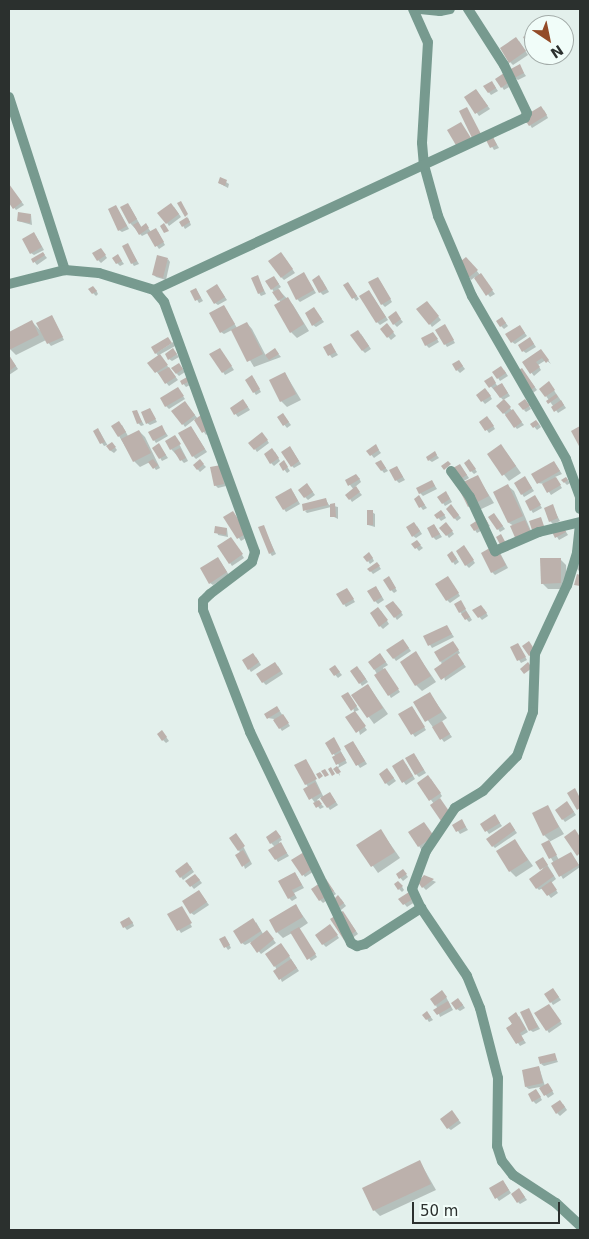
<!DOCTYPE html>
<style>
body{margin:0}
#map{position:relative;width:589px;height:1239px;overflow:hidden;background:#e3f0ec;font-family:"DejaVu Sans",sans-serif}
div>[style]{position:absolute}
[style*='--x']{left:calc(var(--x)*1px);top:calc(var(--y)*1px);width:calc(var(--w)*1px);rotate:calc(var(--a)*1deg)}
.shadow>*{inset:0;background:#0003}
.building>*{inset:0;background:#bcb1ac}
.street>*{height:10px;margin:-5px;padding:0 5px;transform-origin:5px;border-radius:5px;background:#779a8f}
span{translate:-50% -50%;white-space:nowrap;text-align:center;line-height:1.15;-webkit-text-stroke:5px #f1fdf9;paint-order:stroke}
.frame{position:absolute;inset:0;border:10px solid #2b302e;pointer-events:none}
.north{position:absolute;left:524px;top:15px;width:50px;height:50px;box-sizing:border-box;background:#f1fdf9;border:1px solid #a2aba8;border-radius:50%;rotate:146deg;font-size:14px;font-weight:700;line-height:20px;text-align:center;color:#2b302e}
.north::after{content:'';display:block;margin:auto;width:18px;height:22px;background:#934b28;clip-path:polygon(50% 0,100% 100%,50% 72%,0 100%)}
.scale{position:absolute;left:412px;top:1202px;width:148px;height:22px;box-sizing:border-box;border:2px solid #2b302e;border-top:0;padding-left:6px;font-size:15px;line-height:18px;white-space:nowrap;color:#2b302e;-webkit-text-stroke:4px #f1fdf9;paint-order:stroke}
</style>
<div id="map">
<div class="shadow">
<i style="clip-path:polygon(534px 32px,534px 43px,530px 46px,528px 43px)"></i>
<i style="clip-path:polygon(519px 41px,528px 55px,513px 65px,510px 62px)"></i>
<i style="clip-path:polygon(519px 66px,526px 76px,518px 80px,515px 78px)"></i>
<i style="clip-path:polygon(504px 75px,511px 86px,504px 90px,502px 87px)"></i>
<i style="clip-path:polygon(494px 85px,498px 91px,491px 95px,485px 87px)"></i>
<i style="clip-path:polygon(476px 90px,490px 109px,479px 116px,466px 97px)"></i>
<i style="clip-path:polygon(544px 110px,548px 118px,532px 128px,530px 125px)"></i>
<i style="clip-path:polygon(492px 136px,499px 148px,494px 150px,487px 138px)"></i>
<i style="clip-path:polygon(221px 179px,229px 184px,228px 188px,219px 183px)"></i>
<i style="clip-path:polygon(10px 187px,24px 205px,16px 210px,9px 201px)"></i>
<i style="clip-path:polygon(183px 205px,191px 225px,185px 229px,181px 222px,188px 218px)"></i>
<i style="clip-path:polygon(116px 206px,129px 229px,122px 232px,119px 230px)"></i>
<i style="clip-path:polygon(130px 207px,142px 228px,146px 225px,151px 232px,158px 232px,165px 245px,159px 249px,148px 233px,142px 236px,140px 234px,130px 223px)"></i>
<i style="clip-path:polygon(174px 207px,181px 217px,169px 226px,167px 223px)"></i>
<i style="clip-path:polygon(31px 215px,32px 225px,18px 221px)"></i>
<i style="clip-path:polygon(36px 236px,44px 250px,34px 255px,31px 253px)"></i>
<i style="clip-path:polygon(128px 245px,139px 264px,134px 266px,132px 263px)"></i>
<i style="clip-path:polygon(103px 252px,107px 258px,101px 263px,98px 260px)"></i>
<i style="clip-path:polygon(43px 253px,47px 258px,37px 265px,33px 260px)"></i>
<i style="clip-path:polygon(118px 256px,124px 264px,120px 266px,117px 263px)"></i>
<i style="clip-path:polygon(284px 257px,295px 273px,284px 280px,282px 278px)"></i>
<i style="clip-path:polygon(168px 259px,170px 262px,166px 280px,156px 277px,154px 275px)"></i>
<i style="clip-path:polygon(469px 261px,495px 294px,490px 297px,475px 277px,471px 280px,469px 277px)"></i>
<i style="clip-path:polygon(304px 274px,316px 293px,300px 302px,297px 299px)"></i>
<i style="clip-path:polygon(257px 276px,266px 294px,261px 296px,259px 293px)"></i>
<i style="clip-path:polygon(276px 280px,281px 287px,278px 289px,293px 305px,309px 331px,297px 338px,291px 332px,281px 303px,272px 289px)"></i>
<i style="clip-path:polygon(322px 280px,329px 292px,323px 295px,320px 292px)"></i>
<i style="clip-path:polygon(380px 281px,392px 302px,385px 307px,382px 304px)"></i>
<i style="clip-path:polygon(348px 283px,359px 299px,356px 301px,345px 286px)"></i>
<i style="clip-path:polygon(219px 288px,227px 300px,218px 305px,215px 303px)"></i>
<i style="clip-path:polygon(196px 289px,203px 301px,199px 303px,192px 291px)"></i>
<i style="clip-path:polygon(90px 290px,96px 290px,98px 294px,96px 296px)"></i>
<i style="clip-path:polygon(369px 291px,388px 320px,380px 325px,377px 322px)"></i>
<i style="clip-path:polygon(429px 305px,441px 320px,432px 327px,430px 324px)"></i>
<i style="clip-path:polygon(224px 306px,237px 328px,247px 323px,252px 329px,266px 356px,275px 350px,281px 357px,254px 367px,232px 330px,224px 334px,221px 332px)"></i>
<i style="clip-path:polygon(314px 309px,324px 322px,316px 327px,313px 325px)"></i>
<i style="clip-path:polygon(52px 316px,64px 340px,51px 346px,46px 340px,16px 355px,10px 349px,9px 333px,32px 322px,41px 331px)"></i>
<i style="clip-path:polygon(398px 316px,403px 322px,397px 327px,394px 324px)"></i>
<i style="clip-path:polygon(505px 322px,508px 326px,504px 329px,501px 326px)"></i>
<i style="clip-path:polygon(389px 327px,396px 336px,391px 340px,381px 329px)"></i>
<i style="clip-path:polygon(447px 329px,455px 343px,447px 347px,436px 330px)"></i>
<i style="clip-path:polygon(522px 329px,527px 336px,515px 344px,512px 342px)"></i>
<i style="clip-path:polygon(433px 333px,439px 342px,429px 348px,426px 345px)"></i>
<i style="clip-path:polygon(361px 334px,371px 349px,365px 353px,363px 351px)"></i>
<i style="clip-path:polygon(178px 339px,177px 345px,159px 355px,178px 380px,169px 386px,149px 363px,159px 357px,156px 353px)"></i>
<i style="clip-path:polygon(532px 341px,536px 347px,526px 353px,523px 351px)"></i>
<i style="clip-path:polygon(331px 345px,338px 355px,332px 358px,325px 348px)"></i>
<i style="clip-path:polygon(175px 352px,179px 357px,172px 361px,169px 359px)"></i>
<i style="clip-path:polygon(222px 352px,234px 370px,225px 375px,223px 372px)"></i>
<i style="clip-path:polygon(543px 353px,551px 364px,546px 360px,538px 365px,541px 370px,534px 376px,524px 363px)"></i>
<i style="clip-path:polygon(9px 356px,18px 369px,9px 375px)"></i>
<i style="clip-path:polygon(459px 361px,465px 369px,460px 373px,457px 370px)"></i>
<i style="clip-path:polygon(179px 364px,185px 372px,179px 376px,177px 374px)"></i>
<i style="clip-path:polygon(504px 370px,508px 376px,500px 381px,498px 378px)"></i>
<i style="clip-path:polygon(524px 372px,537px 390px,530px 395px)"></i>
<i style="clip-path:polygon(285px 373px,301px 400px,287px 407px,281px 401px)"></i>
<i style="clip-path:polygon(187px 378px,192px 384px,186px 387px,182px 382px)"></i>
<i style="clip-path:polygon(254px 379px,261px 392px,256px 395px,254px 392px)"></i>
<i style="clip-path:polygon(486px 381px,494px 381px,498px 387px,504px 387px,510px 396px,503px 400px)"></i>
<i style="clip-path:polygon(551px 386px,566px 408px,558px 413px,546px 396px)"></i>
<i style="clip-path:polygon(178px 389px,185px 399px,169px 409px,166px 406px)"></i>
<i style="clip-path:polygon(488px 392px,492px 399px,485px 404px,477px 395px)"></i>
<i style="clip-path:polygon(504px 401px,524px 425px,517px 429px,504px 413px)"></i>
<i style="clip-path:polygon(527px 403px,531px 409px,526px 412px,524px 410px)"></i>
<i style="clip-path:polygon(246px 404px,250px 410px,238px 417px,231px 408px)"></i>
<i style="clip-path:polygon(187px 405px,198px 419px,211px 431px,206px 435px,195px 419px,185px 427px,183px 424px)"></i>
<i style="clip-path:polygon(150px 409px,157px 422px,150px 425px,147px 423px)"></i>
<i style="clip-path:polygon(136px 411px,144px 425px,141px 426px,138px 423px)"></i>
<i style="clip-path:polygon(285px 417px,291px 425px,287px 428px,279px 418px)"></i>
<i style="clip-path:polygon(490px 420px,495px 429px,489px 433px,481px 422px)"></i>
<i style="clip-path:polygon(532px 424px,539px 424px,541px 427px,537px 430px)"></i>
<i style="clip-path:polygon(122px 425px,128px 436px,139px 431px,145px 437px,160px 468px,156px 470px,150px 462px,140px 467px,134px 461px,113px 426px)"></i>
<i style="clip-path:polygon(161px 426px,168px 436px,156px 443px,154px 440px)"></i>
<i style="clip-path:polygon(191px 427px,207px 452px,196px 459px,193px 456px)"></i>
<i style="clip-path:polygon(94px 431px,100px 432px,108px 446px,114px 446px,117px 450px,114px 453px,111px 451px,107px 445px,104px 446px)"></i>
<i style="clip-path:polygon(175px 436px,188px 461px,184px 463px,171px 449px)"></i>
<i style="clip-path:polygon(265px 437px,269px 443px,257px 452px,255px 449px)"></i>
<i style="clip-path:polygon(159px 445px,168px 458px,162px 461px,154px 448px)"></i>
<i style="clip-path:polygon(378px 449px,381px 453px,374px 458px,368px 451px)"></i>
<i style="clip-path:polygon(292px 450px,301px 464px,294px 468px,292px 466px)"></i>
<i style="clip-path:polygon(275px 452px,280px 461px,274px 466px,271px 463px)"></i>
<i style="clip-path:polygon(506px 452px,521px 473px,509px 481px,488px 454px)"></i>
<i style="clip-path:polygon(435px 453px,439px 458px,432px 462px,429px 460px)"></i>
<i style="clip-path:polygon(200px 461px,206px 467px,200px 472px,194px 465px)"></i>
<i style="clip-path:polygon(280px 464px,286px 465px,290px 471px,287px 473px)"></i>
<i style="clip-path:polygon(377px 464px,383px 464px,388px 471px,384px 473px)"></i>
<i style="clip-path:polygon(472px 464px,477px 472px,474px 474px,471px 471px)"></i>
<i style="clip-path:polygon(556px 465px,562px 474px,555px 477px,562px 488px,551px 495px,544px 484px,538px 483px)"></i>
<i style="clip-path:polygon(220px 466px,226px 486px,218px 488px,215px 485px)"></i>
<i style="clip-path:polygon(397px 467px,405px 480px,399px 483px,396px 480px)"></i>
<i style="clip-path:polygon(462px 468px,469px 478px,464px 481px,461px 478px)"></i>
<i style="clip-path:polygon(477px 476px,494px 503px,475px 512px)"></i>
<i style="clip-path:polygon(359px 478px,361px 482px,355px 487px,362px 495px,352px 502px,350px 499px,354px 490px,347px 481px)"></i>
<i style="clip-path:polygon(525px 478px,534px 491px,524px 497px,522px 494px)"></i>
<i style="clip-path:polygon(566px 478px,570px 483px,567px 485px,565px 483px)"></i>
<i style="clip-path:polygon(432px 481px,437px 489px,423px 496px,420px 493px)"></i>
<i style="clip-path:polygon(508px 486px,514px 491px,534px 538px,509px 523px,494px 492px)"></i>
<i style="clip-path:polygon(310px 488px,315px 495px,308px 500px,305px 497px)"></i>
<i style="clip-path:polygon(293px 492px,300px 504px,286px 512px,284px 509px)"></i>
<i style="clip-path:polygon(448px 495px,452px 502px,445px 506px,443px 503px)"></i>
<i style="clip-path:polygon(419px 497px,427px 508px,423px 510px,415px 499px)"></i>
<i style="clip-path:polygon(535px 497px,542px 508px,533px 513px,531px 510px)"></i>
<i style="clip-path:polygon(326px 500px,329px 505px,338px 507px,338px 519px,332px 516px,331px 507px,307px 513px,305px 511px)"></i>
<i style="clip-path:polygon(552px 506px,560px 521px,553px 524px,550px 521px)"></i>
<i style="clip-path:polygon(447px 509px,454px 509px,461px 518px,457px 521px)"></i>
<i style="clip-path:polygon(372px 512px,375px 514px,375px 527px,368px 525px)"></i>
<i style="clip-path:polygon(444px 514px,446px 518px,441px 521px,436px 515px)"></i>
<i style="clip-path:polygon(225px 517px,249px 536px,241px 541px)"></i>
<i style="clip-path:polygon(496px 517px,505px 529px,500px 532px,498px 529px)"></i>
<i style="clip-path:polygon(486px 520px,490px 526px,477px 533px,475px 530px)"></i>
<i style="clip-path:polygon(434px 525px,442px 537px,436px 540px,433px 537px)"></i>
<i style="clip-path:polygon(263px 526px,276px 554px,272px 556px,270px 553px)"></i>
<i style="clip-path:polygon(417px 526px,422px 534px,416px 538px,413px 536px)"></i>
<i style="clip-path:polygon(216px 527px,227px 529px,228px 537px,218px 535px)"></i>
<i style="clip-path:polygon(449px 527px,454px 534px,449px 538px,447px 535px)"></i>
<i style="clip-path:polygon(563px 527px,568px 535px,559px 540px,552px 529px)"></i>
<i style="clip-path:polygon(233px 541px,244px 558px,232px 566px,230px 563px)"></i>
<i style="clip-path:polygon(413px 544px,419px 544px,423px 548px,419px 551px)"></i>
<i style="clip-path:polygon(498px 549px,508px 568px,495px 575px,492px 572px)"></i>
<i style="clip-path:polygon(466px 550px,475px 563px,469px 568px,466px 565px)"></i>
<i style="clip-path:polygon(455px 556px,459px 562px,455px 565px,453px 562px)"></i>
<i style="clip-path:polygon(372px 557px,374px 561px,370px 564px,368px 561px)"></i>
<i style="clip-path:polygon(560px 559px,566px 565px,567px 589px,548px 589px,542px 583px)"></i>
<i style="clip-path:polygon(220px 561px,229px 575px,213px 585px,210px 583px)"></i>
<i style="clip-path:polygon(577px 561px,580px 561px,580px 572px,577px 569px)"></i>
<i style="clip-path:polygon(379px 566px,381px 569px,373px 574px,369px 569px)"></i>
<i style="clip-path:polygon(391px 580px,397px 591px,394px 593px,391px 590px)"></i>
<i style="clip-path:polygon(450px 580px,460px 596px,450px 603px,447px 600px)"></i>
<i style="clip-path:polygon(378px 590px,384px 600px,378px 604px,375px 601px)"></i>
<i style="clip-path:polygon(349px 592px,355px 602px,346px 607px,344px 604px)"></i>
<i style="clip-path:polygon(461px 602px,472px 620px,469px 622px,460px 612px)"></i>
<i style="clip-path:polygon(396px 605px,403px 615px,397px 620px,395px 617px)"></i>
<i style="clip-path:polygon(484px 609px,488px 616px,482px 620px,474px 611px)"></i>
<i style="clip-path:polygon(381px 611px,389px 624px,383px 629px,380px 626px)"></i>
<i style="clip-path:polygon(447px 627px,454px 637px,432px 648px,425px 637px)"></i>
<i style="clip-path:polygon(405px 643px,411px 651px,396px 661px,388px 650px)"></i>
<i style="clip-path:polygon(518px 644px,527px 660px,521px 663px,511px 647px)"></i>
<i style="clip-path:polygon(455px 645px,460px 653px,457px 655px,466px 667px,445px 681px,441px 661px)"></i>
<i style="clip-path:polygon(416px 653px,436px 682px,422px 691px,416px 685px)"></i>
<i style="clip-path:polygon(256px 657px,261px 665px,251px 672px,249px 669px)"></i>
<i style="clip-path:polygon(382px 657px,388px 665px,383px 668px,400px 692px,391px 698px,370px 662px)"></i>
<i style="clip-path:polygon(278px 666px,283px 674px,266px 685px,263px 682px)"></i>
<i style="clip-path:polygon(330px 669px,337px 669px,342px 675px,338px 678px)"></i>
<i style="clip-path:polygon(360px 670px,368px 682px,362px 686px,360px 683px)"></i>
<i style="clip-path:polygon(368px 685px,388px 714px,374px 724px,353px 695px)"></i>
<i style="clip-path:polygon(430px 694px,447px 718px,441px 722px,452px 737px,444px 742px,415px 703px)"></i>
<i style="clip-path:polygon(350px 696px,359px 710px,354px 712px,367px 730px,360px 735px)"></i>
<i style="clip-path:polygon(279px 710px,290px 726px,282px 731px,274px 719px,268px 718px)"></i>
<i style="clip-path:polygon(414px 710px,426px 730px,415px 737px,400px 715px)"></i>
<i style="clip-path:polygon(164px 734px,169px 741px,166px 743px,163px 740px)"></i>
<i style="clip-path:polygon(336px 742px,347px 763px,338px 768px,340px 776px,335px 769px,339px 766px,336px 757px,326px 743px)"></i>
<i style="clip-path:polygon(355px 745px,367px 764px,360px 768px,346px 747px)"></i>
<i style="clip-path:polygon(416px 757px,426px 773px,419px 777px,416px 774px)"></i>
<i style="clip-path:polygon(306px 760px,324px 798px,332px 796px,338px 805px,330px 810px,321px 797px,317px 800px,324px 807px,320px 809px,305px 790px,309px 788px,306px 784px)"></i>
<i style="clip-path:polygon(406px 764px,415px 779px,406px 785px,393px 767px)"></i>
<i style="clip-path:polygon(390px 773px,396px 781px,389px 786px,386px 783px)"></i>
<i style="clip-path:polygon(431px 779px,442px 796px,439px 799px,442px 802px,434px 804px,419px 783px)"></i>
<i style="clip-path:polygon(570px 806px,576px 815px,565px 822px,556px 810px)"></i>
<i style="clip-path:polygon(547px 807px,564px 834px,549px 842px,559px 860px,571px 853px,580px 867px,563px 879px,543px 844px,550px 841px,544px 835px)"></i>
<i style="clip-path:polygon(497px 819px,502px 826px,489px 834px,482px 824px)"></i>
<i style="clip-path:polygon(462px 821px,468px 830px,460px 834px,454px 825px)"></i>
<i style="clip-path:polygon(512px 826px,517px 833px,495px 848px,493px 846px)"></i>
<i style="clip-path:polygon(381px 831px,400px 858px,378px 873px,358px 845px)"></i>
<i style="clip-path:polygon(410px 832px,436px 839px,421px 849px)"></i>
<i style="clip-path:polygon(279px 835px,282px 840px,279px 842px,289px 856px,278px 862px,270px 850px,275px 847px,271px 843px)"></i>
<i style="clip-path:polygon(239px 838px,252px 864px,245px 869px,239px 850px)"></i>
<i style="clip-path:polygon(515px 841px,533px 866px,516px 877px,510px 871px)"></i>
<i style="clip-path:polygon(293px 861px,316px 870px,305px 877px)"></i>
<i style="clip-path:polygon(545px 861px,556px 879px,551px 883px,558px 893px,551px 898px,543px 888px,539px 890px,537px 888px)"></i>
<i style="clip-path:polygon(190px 866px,194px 872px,183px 880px,181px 877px)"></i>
<i style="clip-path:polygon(405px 873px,408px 877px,403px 881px,397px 874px)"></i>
<i style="clip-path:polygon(297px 876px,304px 888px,294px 893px,297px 898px,292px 901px,289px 898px)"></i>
<i style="clip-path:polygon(425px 877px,436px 882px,426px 890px,423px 887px)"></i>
<i style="clip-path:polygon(198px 878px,202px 883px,194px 889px,187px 881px)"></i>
<i style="clip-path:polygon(328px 883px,336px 894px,323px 903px,320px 900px)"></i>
<i style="clip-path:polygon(401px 885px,404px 890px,402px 892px,399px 889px)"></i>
<i style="clip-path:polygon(199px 891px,209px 905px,194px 915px,191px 913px)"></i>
<i style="clip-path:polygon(411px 896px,415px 902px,407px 907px,400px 899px)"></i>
<i style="clip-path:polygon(341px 899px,346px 906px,341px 910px,338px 907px)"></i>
<i style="clip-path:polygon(296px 906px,308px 923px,299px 929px,317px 957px,311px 961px,292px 933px,283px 938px,277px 932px)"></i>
<i style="clip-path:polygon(182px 908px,192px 927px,181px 933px,169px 914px)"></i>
<i style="clip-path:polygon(345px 915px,358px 934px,348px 941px)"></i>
<i style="clip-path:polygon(132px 921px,134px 926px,127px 930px,121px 923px)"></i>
<i style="clip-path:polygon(256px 922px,263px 934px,269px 934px,276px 943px,261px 954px,251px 942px,245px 945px,242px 943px)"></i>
<i style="clip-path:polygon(332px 928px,339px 938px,326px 947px,323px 944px)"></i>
<i style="clip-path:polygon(221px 940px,227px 940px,231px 948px,228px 950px)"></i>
<i style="clip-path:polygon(281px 944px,299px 971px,282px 982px,275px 966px)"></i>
<i style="clip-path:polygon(555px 992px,561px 1000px,553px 1005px,551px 1002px)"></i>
<i style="clip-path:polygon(445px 995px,453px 1010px,440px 1017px,436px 1005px)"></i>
<i style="clip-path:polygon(461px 1002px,465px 1008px,460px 1011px,457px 1009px)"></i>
<i style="clip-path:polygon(551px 1008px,562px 1024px,549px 1033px,547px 1030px)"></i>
<i style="clip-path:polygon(528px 1009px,540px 1029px,533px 1032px,530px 1030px)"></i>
<i style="clip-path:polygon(430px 1016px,433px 1020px,429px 1022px,427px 1019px)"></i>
<i style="clip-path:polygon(519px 1016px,528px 1032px,521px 1036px,526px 1043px,520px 1046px,508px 1028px)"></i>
<i style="clip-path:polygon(554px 1054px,558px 1062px,544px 1066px,541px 1064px)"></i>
<i style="clip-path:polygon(539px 1067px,545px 1086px,550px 1087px,554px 1094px,548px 1098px,540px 1087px,529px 1089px,526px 1087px)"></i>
<i style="clip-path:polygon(538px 1093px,542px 1100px,536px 1104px,533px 1101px)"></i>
<i style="clip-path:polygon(563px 1104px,567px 1110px,560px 1116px,557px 1113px)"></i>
<i style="clip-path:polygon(454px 1114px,461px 1123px,451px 1130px,448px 1128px)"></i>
<i style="clip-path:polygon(420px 1162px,436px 1190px,380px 1216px,374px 1210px)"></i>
<i style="clip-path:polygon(505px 1184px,511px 1193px,499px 1201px,491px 1189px)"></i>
<i style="clip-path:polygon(522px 1193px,527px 1200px,520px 1204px,518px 1202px)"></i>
</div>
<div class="building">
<i style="clip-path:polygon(534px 30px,534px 39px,527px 44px,523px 37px)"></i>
<i style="clip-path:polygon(516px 37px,526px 51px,509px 63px,500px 48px)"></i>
<i style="clip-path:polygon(520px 64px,524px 73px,514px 78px,509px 70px)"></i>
<i style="clip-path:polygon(504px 73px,509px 82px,501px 88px,495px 79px)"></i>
<i style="clip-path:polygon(492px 81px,496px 88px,488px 93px,483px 86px)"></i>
<i style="clip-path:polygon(476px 89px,488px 106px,475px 114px,464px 97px)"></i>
<i style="clip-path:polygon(541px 106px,547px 115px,529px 126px,523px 117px)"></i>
<i style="clip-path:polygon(467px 107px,482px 136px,473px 140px,459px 111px)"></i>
<i style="clip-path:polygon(461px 122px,471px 138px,457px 147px,447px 130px)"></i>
<i style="clip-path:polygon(492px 135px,497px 145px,490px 148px,485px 138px)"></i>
<i style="clip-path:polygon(220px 177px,227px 180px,225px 186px,218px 183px)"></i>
<i style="clip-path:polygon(9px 184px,22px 202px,13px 209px,9px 203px)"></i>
<i style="clip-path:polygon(181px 201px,188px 214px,185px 217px,177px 203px)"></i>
<i style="clip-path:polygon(128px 203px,137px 219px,129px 224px,120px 207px)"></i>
<i style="clip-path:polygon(171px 203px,179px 214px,166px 224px,157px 213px)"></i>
<i style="clip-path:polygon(116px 205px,127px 226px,118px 231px,108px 209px)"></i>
<i style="clip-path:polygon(18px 212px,31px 214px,30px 223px,17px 221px)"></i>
<i style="clip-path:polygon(187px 217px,190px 222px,182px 227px,179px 222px)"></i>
<i style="clip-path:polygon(138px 222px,141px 227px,146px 223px,149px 228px,139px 235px,133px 225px)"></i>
<i style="clip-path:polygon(164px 223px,169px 231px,164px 233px,160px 226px)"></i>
<i style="clip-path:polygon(156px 228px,164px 242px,155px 247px,147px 233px)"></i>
<i style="clip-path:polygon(34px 232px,42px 247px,30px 254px,22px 239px)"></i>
<i style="clip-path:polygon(128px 243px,137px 261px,131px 264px,122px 246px)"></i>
<i style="clip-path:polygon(101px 248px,106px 255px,97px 261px,92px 253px)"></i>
<i style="clip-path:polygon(43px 252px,45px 255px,33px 263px,31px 259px)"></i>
<i style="clip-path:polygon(281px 252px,293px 269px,281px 278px,268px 261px)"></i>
<i style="clip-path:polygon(118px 254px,122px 261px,116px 264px,112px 258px)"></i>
<i style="clip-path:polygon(157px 255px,168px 258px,163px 278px,152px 275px)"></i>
<i style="clip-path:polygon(466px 257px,478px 270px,468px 278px,456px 265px)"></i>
<i style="clip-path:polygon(304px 272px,314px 290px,296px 300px,287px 282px)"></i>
<i style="clip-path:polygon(481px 273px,493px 290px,486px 296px,474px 278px)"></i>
<i style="clip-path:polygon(258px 275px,264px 291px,258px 294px,251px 278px)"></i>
<i style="clip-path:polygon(319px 275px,327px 289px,319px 293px,312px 280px)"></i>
<i style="clip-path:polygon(274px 276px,279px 284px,271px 290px,265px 281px)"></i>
<i style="clip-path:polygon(378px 277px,391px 299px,381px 305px,368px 282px)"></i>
<i style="clip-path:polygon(348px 282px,357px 296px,352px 299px,343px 285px)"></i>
<i style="clip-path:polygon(217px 284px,225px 297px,214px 304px,206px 291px)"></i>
<i style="clip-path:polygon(93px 286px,97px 291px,92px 294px,88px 289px)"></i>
<i style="clip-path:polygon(196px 288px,201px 298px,195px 301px,190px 291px)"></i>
<i style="clip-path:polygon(279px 289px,284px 297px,278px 301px,272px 292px)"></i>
<i style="clip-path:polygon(369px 290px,386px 317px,376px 323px,359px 296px)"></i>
<i style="clip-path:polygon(288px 297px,304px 324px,290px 333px,274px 305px)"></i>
<i style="clip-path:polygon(427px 301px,439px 316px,429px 325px,416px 309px)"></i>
<i style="clip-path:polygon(224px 305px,235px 324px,220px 333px,209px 313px)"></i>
<i style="clip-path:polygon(314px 307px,322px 319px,312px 326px,305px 313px)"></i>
<i style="clip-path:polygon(396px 311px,401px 319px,393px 325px,388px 317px)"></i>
<i style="clip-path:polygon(52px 315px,63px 337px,47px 344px,36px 323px)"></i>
<i style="clip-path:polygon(502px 317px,506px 323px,500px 327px,496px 321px)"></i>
<i style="clip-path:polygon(32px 320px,39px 335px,9px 350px,9px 332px)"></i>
<i style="clip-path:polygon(247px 322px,263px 354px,247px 362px,231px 330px)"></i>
<i style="clip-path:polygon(387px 323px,394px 332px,387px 338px,380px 329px)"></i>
<i style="clip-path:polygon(445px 324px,454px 340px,444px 345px,435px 330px)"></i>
<i style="clip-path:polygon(520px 325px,525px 333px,511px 343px,505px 334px)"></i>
<i style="clip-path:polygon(358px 330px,369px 346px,362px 351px,350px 335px)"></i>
<i style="clip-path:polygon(433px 332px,438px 339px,425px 346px,421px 338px)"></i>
<i style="clip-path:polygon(168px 337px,172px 343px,155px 354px,151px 347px)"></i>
<i style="clip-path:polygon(530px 337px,534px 344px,522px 352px,518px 345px)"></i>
<i style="clip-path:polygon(331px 343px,336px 352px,328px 356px,323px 347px)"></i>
<i style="clip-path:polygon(173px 348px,177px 354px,168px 360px,165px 354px)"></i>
<i style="clip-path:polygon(220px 348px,232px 366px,222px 373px,209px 354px)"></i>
<i style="clip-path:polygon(275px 348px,279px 354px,269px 360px,265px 355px)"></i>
<i style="clip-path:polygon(541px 349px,549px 360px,546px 363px,542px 358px,536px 362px,540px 367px,530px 374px,522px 362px)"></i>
<i style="clip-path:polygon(160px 354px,168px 365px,155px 373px,147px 363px)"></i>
<i style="clip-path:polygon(9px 355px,16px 366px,9px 371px)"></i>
<i style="clip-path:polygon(459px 360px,463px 366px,456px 371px,452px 364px)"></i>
<i style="clip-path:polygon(179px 363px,183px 369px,176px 374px,171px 368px)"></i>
<i style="clip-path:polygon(501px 366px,506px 373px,497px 379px,492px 372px)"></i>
<i style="clip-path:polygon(169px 367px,176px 377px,165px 384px,158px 373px)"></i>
<i style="clip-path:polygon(522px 368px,535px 387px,526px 393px,513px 374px)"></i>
<i style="clip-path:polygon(285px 372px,296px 394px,280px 402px,269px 380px)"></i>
<i style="clip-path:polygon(252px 375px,260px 389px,253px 393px,245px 380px)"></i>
<i style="clip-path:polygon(492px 376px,496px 383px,489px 388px,484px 381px)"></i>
<i style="clip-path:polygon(187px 377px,190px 381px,182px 385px,180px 381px)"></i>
<i style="clip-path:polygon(549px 381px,555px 390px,545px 397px,539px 389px)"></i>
<i style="clip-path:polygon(502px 383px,508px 393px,500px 398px,493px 388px)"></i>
<i style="clip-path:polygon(178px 387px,184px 396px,165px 407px,160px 398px)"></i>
<i style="clip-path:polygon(485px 388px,491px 396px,481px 402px,476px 395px)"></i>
<i style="clip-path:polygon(556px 394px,558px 397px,548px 404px,546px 401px)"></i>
<i style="clip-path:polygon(243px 399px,248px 407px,234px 415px,230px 408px)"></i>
<i style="clip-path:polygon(504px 399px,511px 407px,503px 414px,496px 406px)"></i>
<i style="clip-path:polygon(525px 399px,530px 406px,523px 410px,518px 404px)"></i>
<i style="clip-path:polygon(561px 400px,564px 405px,554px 412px,551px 407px)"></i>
<i style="clip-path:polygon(185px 401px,195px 415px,182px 425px,171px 411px)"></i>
<i style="clip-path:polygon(150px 408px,156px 419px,146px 424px,141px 412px)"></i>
<i style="clip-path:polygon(513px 409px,522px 422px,514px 428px,505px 415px)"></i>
<i style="clip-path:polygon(137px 410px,142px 422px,137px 424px,132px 411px)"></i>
<i style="clip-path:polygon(283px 413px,289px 422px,283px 426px,277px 417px)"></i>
<i style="clip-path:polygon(201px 415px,210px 428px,202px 433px,194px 420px)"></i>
<i style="clip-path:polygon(487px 416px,494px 426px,485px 431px,479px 422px)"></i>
<i style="clip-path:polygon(536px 420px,539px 424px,533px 428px,530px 424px)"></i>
<i style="clip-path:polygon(119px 421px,126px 432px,118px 437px,111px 426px)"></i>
<i style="clip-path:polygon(162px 425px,166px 434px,153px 441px,148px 432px)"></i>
<i style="clip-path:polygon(191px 426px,205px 449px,192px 457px,178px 433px)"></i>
<i style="clip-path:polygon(580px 426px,580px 448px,571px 431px)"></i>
<i style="clip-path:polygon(98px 428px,105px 442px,100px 444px,93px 431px)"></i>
<i style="clip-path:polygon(139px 430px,151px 453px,133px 462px,121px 439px)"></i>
<i style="clip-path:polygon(262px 432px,268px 440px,254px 450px,248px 443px)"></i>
<i style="clip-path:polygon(175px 435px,181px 444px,170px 450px,165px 441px)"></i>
<i style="clip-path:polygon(112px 442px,116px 447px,110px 451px,106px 446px)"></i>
<i style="clip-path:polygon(159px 443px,166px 455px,159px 459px,152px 448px)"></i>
<i style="clip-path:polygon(376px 444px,379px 450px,370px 456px,366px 451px)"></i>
<i style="clip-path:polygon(501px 444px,516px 466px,502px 476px,487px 454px)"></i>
<i style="clip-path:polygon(290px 446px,299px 461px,291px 467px,281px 452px)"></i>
<i style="clip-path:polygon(180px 448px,186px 458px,180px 461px,174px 451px)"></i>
<i style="clip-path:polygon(272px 448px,279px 458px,270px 464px,264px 454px)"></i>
<i style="clip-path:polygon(435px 451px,437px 455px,428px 461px,426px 457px)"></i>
<i style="clip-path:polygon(153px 459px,158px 465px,153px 469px,148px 462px)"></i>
<i style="clip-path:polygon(200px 459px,204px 464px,197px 470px,193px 465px)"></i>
<i style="clip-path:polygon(469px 459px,476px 469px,470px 472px,464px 463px)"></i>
<i style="clip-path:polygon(284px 460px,288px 467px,283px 471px,279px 464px)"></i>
<i style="clip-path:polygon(381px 460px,386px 468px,381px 471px,375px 463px)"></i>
<i style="clip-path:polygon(448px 461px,451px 464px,444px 470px,441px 466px)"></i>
<i style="clip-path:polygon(554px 461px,560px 471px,537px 484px,531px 474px)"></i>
<i style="clip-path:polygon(460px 464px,467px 475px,460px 479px,453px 468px)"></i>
<i style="clip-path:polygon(221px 465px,224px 484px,214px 486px,210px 467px)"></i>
<i style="clip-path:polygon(397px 466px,403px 477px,395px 481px,389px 470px)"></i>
<i style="clip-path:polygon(356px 474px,360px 479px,348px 486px,345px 480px)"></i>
<i style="clip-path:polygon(478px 475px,489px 496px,468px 507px,457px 485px)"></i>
<i style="clip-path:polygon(525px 476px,532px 488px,521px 495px,514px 483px)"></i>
<i style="clip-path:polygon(556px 477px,561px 485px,547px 493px,542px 484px)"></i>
<i style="clip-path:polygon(566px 477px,568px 480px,564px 483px,561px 480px)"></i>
<i style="clip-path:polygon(432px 480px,435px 486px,419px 494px,416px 488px)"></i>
<i style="clip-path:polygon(307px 483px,313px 492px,304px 498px,298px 490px)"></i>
<i style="clip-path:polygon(508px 484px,523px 516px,508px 523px,493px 492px)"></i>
<i style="clip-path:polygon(356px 486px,360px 492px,349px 500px,345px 495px)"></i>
<i style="clip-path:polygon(291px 488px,298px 501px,283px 510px,275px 497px)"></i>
<i style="clip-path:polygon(446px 491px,450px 499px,442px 504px,437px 497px)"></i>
<i style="clip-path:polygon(419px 495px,425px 505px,419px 508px,414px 499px)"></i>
<i style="clip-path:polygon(535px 495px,541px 505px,530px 511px,525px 501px)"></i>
<i style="clip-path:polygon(326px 498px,328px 505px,303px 511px,302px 504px)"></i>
<i style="clip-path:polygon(335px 503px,336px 517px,330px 517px,330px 504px)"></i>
<i style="clip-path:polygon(451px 504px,459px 515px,454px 519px,446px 509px)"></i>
<i style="clip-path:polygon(553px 504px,558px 518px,549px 522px,544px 508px)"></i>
<i style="clip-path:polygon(367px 510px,373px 510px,373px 525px,367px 525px)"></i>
<i style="clip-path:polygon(441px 510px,445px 515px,437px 519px,434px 515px)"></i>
<i style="clip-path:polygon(233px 511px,247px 533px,237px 539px,223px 517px)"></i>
<i style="clip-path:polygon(494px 513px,503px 526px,497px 530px,488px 517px)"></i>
<i style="clip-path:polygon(484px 516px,488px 523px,474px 531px,470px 525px)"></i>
<i style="clip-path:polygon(541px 517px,546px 532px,534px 536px,529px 521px)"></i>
<i style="clip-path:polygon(525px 520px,532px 535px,517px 542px,510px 526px)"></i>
<i style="clip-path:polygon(414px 522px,420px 531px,412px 537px,406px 527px)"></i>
<i style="clip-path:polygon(446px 522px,453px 531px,446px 536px,439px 528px)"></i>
<i style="clip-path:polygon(561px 522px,566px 532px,555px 538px,550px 528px)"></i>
<i style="clip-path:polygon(434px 524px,440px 534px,432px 538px,427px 528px)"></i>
<i style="clip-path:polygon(264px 525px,274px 551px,269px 554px,258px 527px)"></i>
<i style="clip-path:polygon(215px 526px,227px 528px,226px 535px,214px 533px)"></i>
<i style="clip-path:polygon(501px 534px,509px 549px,504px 552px,496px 537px)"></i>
<i style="clip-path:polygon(231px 537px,243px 554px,229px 564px,217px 546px)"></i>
<i style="clip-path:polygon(417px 540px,421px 545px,415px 549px,411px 544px)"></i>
<i style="clip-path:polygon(464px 545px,474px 560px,465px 566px,456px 551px)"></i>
<i style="clip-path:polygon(495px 545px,506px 565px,491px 573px,481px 553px)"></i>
<i style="clip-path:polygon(452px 551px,457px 559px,452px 563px,447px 555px)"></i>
<i style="clip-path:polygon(369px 552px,373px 558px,367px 562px,363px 557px)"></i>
<i style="clip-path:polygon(218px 557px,227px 572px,209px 584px,200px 568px)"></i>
<i style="clip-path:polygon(540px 558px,561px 558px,561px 583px,541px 584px)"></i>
<i style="clip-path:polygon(377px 562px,380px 566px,370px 572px,367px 569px)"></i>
<i style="clip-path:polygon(577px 574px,580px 575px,580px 586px,574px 585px)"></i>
<i style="clip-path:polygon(389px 576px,396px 588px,390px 591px,383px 580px)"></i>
<i style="clip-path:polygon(448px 576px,459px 593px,446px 601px,435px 584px)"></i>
<i style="clip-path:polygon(376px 586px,382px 597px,374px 602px,367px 591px)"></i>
<i style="clip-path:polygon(347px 588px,354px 599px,343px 605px,336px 594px)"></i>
<i style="clip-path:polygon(461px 600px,466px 609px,459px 613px,454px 604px)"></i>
<i style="clip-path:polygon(393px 601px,402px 612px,394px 618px,385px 606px)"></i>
<i style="clip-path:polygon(481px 605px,487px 613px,478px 618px,472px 610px)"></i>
<i style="clip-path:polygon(378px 607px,388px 620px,379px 627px,370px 613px)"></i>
<i style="clip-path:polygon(466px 611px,470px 617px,465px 620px,461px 614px)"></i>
<i style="clip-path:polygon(447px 625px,452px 634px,428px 646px,423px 636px)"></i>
<i style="clip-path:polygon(403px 639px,409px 648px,393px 659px,386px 650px)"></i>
<i style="clip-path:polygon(453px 641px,459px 650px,440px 662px,434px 652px)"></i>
<i style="clip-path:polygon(529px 641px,536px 652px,529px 656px,522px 646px)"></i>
<i style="clip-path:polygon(518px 643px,526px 657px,517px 661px,510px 647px)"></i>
<i style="clip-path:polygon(416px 651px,431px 676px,415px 686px,400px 662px)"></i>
<i style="clip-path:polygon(253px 653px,259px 662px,248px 670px,242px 660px)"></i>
<i style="clip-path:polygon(380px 653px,386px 662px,374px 670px,368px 662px)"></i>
<i style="clip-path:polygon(457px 653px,464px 664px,441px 680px,434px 669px)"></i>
<i style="clip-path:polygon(275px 662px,281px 671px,262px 683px,256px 674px)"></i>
<i style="clip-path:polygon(528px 662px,532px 668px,524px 674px,520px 669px)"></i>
<i style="clip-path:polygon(335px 665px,340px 672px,334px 676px,329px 669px)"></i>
<i style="clip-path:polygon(357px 666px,366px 679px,359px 684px,350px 671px)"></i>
<i style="clip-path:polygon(385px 668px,399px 689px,388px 696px,374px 675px)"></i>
<i style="clip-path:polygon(368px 684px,383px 708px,367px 718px,351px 695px)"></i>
<i style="clip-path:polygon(348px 692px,357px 706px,351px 711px,341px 696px)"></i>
<i style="clip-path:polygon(430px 692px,442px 712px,425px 722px,413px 702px)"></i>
<i style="clip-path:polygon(277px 706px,280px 711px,267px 719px,264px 714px)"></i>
<i style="clip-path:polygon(412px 706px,425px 727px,411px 735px,398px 714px)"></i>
<i style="clip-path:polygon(355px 711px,366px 726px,356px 733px,345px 717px)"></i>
<i style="clip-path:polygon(283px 714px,289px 723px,279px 729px,273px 720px)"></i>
<i style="clip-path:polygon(442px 721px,450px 734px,440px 740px,432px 727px)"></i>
<i style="clip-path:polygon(162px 730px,167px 737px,162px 741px,157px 734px)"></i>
<i style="clip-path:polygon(334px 737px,341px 750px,332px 755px,325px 743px)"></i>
<i style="clip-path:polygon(353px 741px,365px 761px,356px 766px,344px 746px)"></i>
<i style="clip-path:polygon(341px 752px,346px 760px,336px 765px,332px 757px)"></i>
<i style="clip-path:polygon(414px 753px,424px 770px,415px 775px,405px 758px)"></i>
<i style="clip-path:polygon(306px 759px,317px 779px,305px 785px,294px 765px)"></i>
<i style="clip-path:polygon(403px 759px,413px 776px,402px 783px,392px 766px)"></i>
<i style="clip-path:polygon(337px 766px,341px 772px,337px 774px,333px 769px)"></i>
<i style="clip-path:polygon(331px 767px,335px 774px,332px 776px,328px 769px)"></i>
<i style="clip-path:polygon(387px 768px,394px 778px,385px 784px,379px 774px)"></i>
<i style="clip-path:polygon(325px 769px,329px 775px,325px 777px,321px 771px)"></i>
<i style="clip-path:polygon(320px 772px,323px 776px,319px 779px,316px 774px)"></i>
<i style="clip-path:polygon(428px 775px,441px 793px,429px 801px,417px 783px)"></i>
<i style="clip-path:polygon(315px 782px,321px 793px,309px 800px,303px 789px)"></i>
<i style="clip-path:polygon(575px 788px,580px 798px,580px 808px,577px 810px,567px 793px)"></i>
<i style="clip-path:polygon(330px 792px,336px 802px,327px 808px,320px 798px)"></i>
<i style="clip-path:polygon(440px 798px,451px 814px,441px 821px,430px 805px)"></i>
<i style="clip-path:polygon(319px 800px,322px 804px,316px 808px,313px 803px)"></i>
<i style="clip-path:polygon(567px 801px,574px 812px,562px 820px,555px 810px)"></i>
<i style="clip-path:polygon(548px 805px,559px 827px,543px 836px,532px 813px)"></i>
<i style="clip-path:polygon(495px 814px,500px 823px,485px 832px,480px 824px)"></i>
<i style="clip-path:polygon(462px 819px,466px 827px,456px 832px,452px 825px)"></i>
<i style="clip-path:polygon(424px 822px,434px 836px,418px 847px,408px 832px)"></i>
<i style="clip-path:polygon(510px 822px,515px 830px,492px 847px,486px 839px)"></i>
<i style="clip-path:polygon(381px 829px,395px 852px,371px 867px,356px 845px)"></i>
<i style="clip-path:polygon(575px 829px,580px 837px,580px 853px,577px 856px,564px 837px)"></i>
<i style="clip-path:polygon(276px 830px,281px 837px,270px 844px,266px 837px)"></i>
<i style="clip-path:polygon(236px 833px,245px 846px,238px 851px,229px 838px)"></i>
<i style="clip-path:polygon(515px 839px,528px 860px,509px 872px,496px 851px)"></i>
<i style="clip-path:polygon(549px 840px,557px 855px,549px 859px,541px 844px)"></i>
<i style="clip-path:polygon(281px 842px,287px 853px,275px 860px,268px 850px)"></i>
<i style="clip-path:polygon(243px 850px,250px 861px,242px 867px,235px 855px)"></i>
<i style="clip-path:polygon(304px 852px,314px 867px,302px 876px,291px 860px)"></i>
<i style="clip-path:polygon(571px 852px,579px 865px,559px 877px,551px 863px)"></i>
<i style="clip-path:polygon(543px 857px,548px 865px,540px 870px,535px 862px)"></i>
<i style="clip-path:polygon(187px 862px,192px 869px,180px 878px,175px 871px)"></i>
<i style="clip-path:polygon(547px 866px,554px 876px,536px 889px,529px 879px)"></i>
<i style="clip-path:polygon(403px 869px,407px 874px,399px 879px,396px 874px)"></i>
<i style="clip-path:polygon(295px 872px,302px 885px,292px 890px,295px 895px,288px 899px,278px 881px)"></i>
<i style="clip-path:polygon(195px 874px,200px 880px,190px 887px,185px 881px)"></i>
<i style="clip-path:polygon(424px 875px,434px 879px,422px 888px,418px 882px)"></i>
<i style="clip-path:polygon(326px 879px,334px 891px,319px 901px,311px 889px)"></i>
<i style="clip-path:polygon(398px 881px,403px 886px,398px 890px,394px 884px)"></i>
<i style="clip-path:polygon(551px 881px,557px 890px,547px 896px,541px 888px)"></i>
<i style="clip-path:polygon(199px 890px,207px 902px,190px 914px,182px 901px)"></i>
<i style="clip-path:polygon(409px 892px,413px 899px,403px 905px,398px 899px)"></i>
<i style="clip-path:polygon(338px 895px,344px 903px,337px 908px,333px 900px)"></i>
<i style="clip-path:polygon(296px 904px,303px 917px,276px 933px,269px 920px)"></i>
<i style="clip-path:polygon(182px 906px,192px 923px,177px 931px,167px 914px)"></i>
<i style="clip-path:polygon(343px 911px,356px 931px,344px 940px,330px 919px)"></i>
<i style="clip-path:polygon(129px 917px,133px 923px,123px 928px,120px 922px)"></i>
<i style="clip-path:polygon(253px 918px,261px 931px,241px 944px,233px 931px)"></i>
<i style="clip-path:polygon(330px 924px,338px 935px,322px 945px,315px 935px)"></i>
<i style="clip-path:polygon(299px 927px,316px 954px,307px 960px,290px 932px)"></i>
<i style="clip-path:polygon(267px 930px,274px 939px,257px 953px,250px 943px)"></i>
<i style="clip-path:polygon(225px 936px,230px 945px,224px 948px,219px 939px)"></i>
<i style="clip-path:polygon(281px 943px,290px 956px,274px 967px,265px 954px)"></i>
<i style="clip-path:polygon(291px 959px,297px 968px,279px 980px,273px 971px)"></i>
<i style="clip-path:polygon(553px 988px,559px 997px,550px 1003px,544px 994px)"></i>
<i style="clip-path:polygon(442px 990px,447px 997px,435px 1006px,430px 999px)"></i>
<i style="clip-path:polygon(458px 998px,463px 1005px,456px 1010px,451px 1003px)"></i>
<i style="clip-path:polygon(448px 1001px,451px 1007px,437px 1015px,433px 1010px)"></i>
<i style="clip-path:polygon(549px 1004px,561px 1021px,546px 1031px,534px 1013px)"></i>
<i style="clip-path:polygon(529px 1008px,538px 1027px,529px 1031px,520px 1012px)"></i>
<i style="clip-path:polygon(427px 1011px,431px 1017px,426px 1020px,422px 1015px)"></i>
<i style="clip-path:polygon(516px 1012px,526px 1029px,520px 1033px,524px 1040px,516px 1044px,506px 1028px,512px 1024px,508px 1018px)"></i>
<i style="clip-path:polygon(555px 1053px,557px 1060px,540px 1064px,538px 1057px)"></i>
<i style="clip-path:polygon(539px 1066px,543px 1083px,525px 1087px,522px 1070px)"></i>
<i style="clip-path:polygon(548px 1083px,553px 1091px,544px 1096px,539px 1088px)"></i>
<i style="clip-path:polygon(536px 1089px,541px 1097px,532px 1102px,528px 1094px)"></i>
<i style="clip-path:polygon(560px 1100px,565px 1107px,556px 1114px,551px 1106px)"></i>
<i style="clip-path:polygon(452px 1110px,459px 1120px,447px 1129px,440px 1119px)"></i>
<i style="clip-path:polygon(420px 1160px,431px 1184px,373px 1211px,362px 1188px)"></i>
<i style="clip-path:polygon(503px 1180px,509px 1190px,495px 1199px,489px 1188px)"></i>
<i style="clip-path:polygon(519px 1188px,525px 1197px,517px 1203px,511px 1194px)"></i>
</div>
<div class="street">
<i style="--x:413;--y:9;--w:36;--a:66"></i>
<i style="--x:428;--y:42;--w:101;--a:93.4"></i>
<i style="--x:422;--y:143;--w:22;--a:85"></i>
<i style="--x:424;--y:165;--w:53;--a:74.6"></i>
<i style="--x:438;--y:216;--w:87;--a:67"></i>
<i style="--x:472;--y:296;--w:188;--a:60"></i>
<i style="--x:566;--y:459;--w:40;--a:69.8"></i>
<i style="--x:580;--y:497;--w:12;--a:90"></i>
<i style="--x:420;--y:9;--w:20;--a:6"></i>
<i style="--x:440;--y:11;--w:10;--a:-11"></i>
<i style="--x:9;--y:97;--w:182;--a:72.1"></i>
<i style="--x:9;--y:284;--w:58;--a:-14"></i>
<i style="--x:65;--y:270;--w:34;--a:5"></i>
<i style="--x:99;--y:273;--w:58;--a:17.2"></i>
<i style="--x:154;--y:290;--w:16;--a:50"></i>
<i style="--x:164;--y:302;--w:266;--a:70"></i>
<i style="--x:255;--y:552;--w:10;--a:107"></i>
<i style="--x:252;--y:562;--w:53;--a:142.7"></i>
<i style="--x:210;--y:594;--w:10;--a:135"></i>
<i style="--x:203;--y:601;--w:9;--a:90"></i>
<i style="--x:203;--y:610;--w:131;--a:68.9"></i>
<i style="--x:250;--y:732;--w:234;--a:64.4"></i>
<i style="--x:351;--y:943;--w:7;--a:27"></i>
<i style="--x:357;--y:946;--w:8;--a:-14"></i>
<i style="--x:365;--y:944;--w:67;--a:-32.7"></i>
<i style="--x:154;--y:290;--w:409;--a:-24.9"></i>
<i style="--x:525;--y:118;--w:5;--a:-68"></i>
<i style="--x:527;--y:113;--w:53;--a:-115.6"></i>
<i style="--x:504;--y:65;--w:67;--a:-122.7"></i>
<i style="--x:451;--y:471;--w:32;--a:54"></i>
<i style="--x:470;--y:497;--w:60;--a:65.2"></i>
<i style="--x:495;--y:551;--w:48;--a:-23.4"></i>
<i style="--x:539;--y:532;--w:42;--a:-13.7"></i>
<i style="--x:580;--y:524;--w:29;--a:96"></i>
<i style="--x:577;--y:553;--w:34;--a:107"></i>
<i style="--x:567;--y:585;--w:76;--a:114.9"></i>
<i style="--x:535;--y:654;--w:58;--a:92"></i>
<i style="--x:533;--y:712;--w:47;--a:110"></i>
<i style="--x:517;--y:756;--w:49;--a:134.2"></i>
<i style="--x:483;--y:791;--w:33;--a:149"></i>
<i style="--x:455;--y:808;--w:52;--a:124"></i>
<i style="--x:426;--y:851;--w:40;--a:110.2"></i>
<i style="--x:412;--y:889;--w:21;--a:65"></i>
<i style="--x:421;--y:908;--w:82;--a:55.9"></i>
<i style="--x:467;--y:976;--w:35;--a:68"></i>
<i style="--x:480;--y:1008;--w:72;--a:75.6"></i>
<i style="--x:498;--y:1078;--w:68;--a:90.8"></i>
<i style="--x:497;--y:1146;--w:16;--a:72"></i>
<i style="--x:502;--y:1161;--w:18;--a:52"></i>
<i style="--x:513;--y:1175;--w:51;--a:33.1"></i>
<i style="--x:556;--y:1203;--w:33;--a:43"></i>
</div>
<div class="frame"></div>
<div class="north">N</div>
<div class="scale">50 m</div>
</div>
